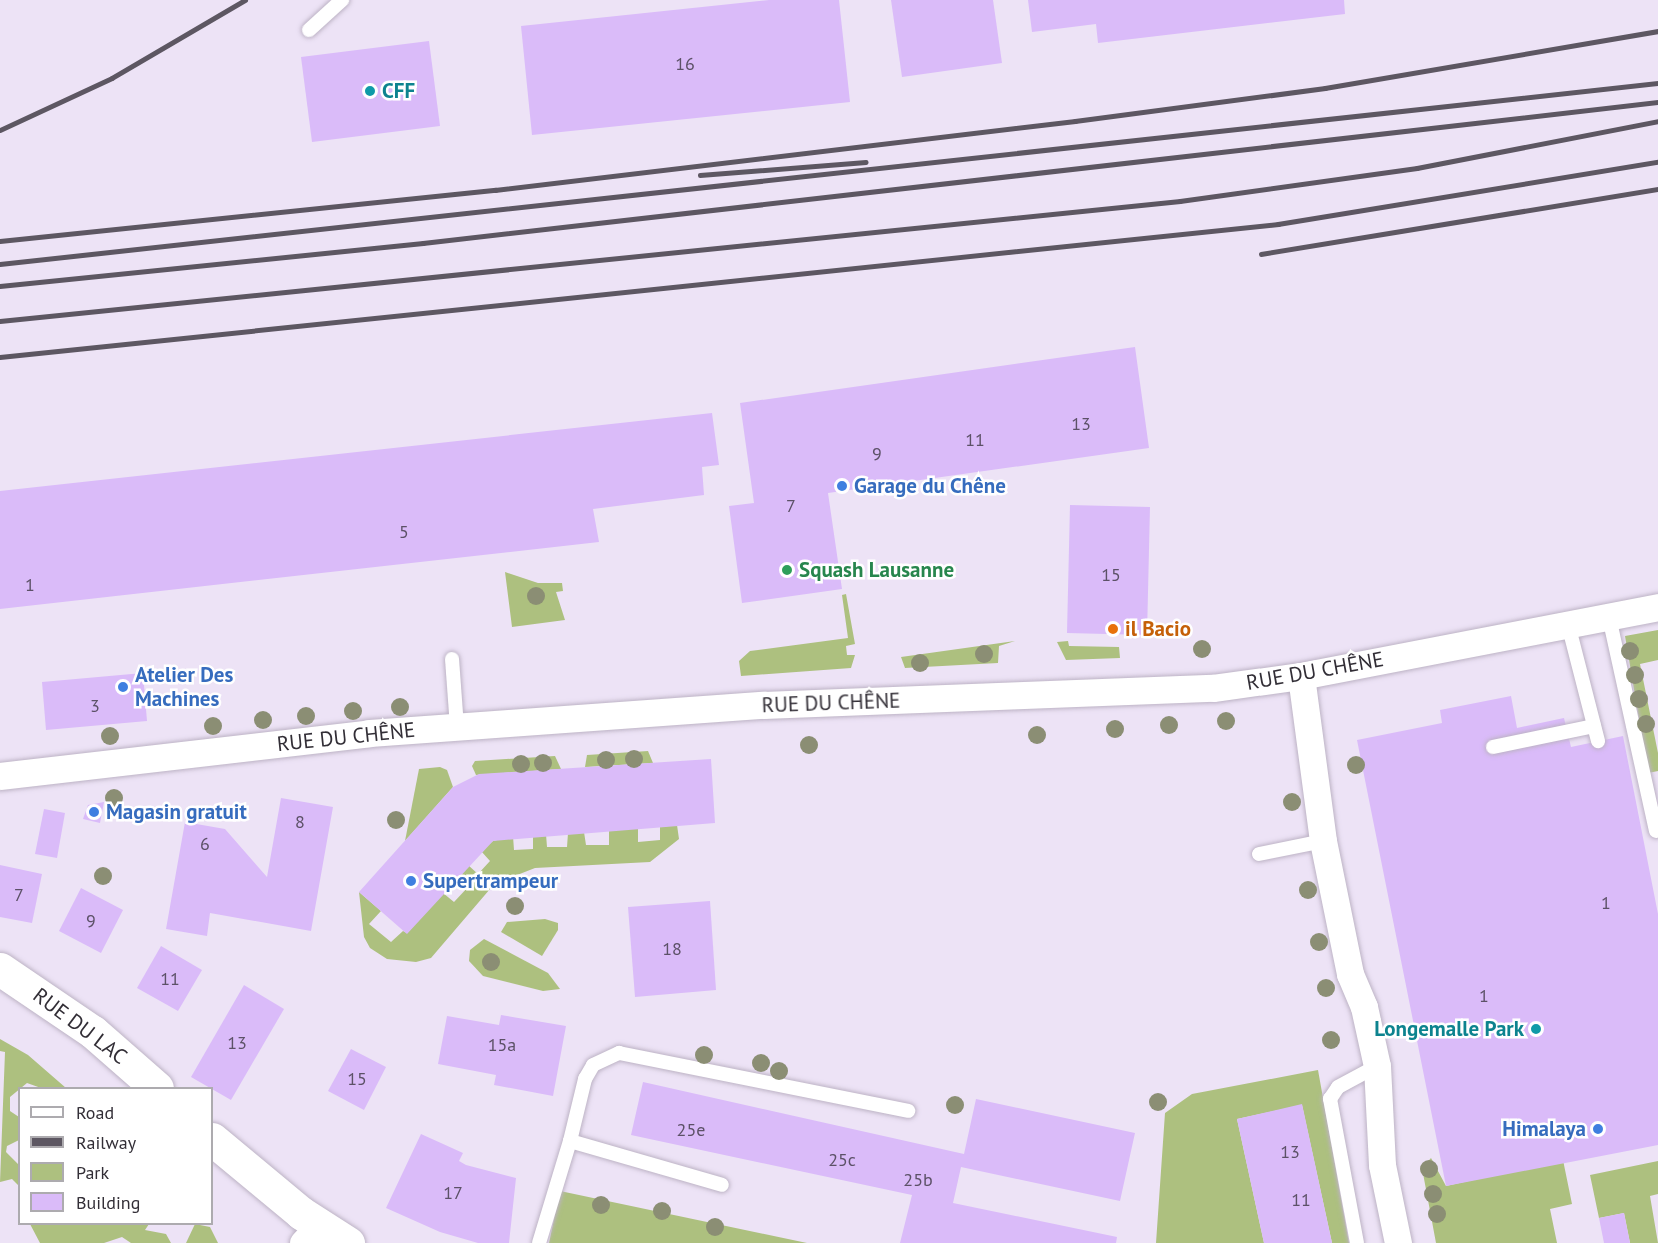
<!DOCTYPE html>
<meta charset="utf-8">
<style>
body{margin:0}
#map{position:relative;width:1658px;height:1243px;overflow:hidden;background:#ede3f6;font-family:"PT Sans",sans-serif}
div>[style]{position:absolute}
[style*='--x']{left:calc(var(--x)*1px);top:calc(var(--y)*1px);width:calc(var(--w)*1px);rotate:calc(var(--a)*1deg)}
.green>*{inset:0;background:#adc07f}
.building>*{inset:0;background:#dabbf9}
.roads{filter:drop-shadow(0 0 2px #bdb3c5) drop-shadow(0 0 2px #bdb3c5)}
.service>*{height:14px;margin:-7px;padding:0 7px;transform-origin:7px;border-radius:7px;background:#fff}
.minor>*{height:27px;margin:-13.5px;padding:0 13.5px;transform-origin:13.5px;border-radius:13.5px;background:#fff}
.tertiary>*{height:33px;margin:-16.5px;padding:0 16.5px;transform-origin:16.5px;border-radius:16.5px;background:#fff}
.rail>*{height:4.5px;margin:-2.25px;padding:0 2.25px;transform-origin:2.25px;border-radius:2.25px;background:#5d5762}
.trees>*{width:18px;height:18px;margin:-9px;border-radius:50%;background:#8b8e74}
.dots>*{width:16px;height:16px;translate:-50% -50%;box-sizing:border-box;border:3px solid #fff;border-radius:50%}
span{translate:-50% -50%;white-space:nowrap;text-align:center;line-height:1.15;-webkit-text-stroke:5px #fff;paint-order:stroke}
.number-label{font-size:18px;color:#5c5167}
.number-label span{-webkit-text-stroke-width:0}
.culture-label{font-size:21px;color:#0d838f;font-weight:700}
.left{translate:0 -50%;text-align:left}
.right{translate:-100% -50%;text-align:right}
.shop-label{font-size:21px;color:#366cbe;font-weight:700}
.leisure-label{font-size:21px;color:#27864d;font-weight:700}
.food-label{font-size:21px;color:#c56008;font-weight:700}
.street-label{font-size:21px;color:#322e36}
.legend{position:absolute;left:18px;top:1087px;width:195px;height:138px;box-sizing:border-box;background:#fff;border:2px solid #adabaf;margin:0;padding:8px 10px;list-style:none;font-size:18px;color:#322e36}
.legend li{display:flex;align-items:center;gap:12px;height:30px}
.legend b{width:30px;border:2px solid #adabaf}
</style>
<div id="map">
<div class="green">
<i style="clip-path:polygon(505px 572px,538px 583px,562px 583px,563px 591px,556px 592px,565px 620px,512px 627px)"></i>
<i style="clip-path:polygon(846px 594px,855px 644px,846px 646px,847px 655px,855px 655px,851px 668px,741px 676px,739px 661px,750px 651px,848px 638px,842px 595px)"></i>
<i style="clip-path:polygon(1658px 630px,1658px 660px,1640px 664px,1658px 753px,1658px 771px,1648px 773px,1625px 636px)"></i>
<i style="clip-path:polygon(1015px 641px,999px 646px,998px 663px,905px 668px,901px 657px)"></i>
<i style="clip-path:polygon(1068px 641px,1069px 646px,1119px 647px,1120px 658px,1066px 660px,1057px 642px)"></i>
<i style="clip-path:polygon(648px 751px,653px 763px,585px 767px,587px 755px)"></i>
<i style="clip-path:polygon(555px 756px,561px 769px,476px 775px,472px 766px,475px 761px)"></i>
<i style="clip-path:polygon(440px 767px,447px 770px,453px 787px,405px 841px,419px 769px)"></i>
<i style="clip-path:polygon(677px 825px,679px 839px,650px 862px,535px 868px,512px 877px,490px 889px,431px 958px,416px 962px,387px 959px,370px 948px,364px 937px,359px 892px,381px 911px,369px 924px,391px 942px,403px 931px,407px 933px,443px 893px,454px 902px,469px 886px,458px 876px,468px 865px,478px 874px,490px 861px,481px 851px,493px 841px,513px 836px,514px 850px,533px 849px,533px 835px,546px 834px,547px 847px,567px 847px,568px 833px,584px 832px,586px 845px,609px 845px,609px 830px,638px 828px,638px 842px,660px 840px,660px 827px)"></i>
<i style="clip-path:polygon(545px 919px,558px 923px,558px 930px,542px 956px,501px 932px,507px 922px)"></i>
<i style="clip-path:polygon(484px 939px,548px 973px,560px 989px,543px 991px,483px 976px,469px 961px,470px 950px)"></i>
<i style="clip-path:polygon(0 1039px,28px 1055px,66px 1088px,41px 1088px,27px 1083px,10px 1097px,10px 1111px,19px 1117px,19px 1140px,7px 1146px,6px 1152px,19px 1165px,19px 1186px,12px 1179px,0 1182px,5px 1052px,0 1051px)"></i>
<i style="clip-path:polygon(1318px 1070px,1349px 1243px,1332px 1243px,1302px 1105px,1237px 1119px,1264px 1243px,1156px 1243px,1165px 1113px,1192px 1094px)"></i>
<i style="clip-path:polygon(1431px 1158px,1446px 1186px,1563px 1160px,1572px 1204px,1550px 1209px,1557px 1243px,1436px 1243px,1422px 1168px)"></i>
<i style="clip-path:polygon(1658px 1161px,1658px 1194px,1650px 1196px,1658px 1243px,1630px 1243px,1624px 1213px,1599px 1218px,1590px 1175px)"></i>
<i style="clip-path:polygon(560px 1191px,807px 1243px,549px 1243px)"></i>
<i style="clip-path:polygon(30px 1224px,149px 1224px,145px 1230px,166px 1234px,171px 1243px,131px 1243px,122px 1237px,104px 1243px,40px 1243px)"></i>
<i style="clip-path:polygon(195px 1224px,210px 1227px,218px 1243px,186px 1243px)"></i>
</div>
<div class="building">
<i style="clip-path:polygon(769px 0,839px 0,850px 102px,532px 135px,521px 26px)"></i>
<i style="clip-path:polygon(891px 0,993px 0,1002px 63px,902px 77px)"></i>
<i style="clip-path:polygon(1028px 0,1344px 0,1345px 14px,1098px 43px,1096px 24px,1032px 32px)"></i>
<i style="clip-path:polygon(429px 41px,440px 126px,312px 142px,301px 57px)"></i>
<i style="clip-path:polygon(1135px 347px,1149px 448px,828px 493px,842px 589px,742px 603px,729px 506px,754px 503px,740px 403px)"></i>
<i style="clip-path:polygon(712px 413px,719px 465px,702px 467px,704px 495px,593px 509px,599px 542px,0 609px,0 491px)"></i>
<i style="clip-path:polygon(1070px 505px,1150px 507px,1147px 635px,1067px 633px)"></i>
<i style="clip-path:polygon(143px 673px,147px 721px,46px 730px,42px 682px)"></i>
<i style="clip-path:polygon(1511px 696px,1517px 728px,1564px 718px,1571px 747px,1623px 736px,1658px 914px,1658px 1145px,1446px 1186px,1357px 740px,1442px 723px,1440px 710px)"></i>
<i style="clip-path:polygon(711px 759px,715px 823px,493px 841px,407px 934px,359px 892px,453px 787px,479px 774px)"></i>
<i style="clip-path:polygon(281px 798px,333px 807px,311px 931px,210px 913px,207px 936px,166px 929px,185px 822px,225px 829px,267px 877px)"></i>
<i style="clip-path:polygon(104px 802px,100px 823px,83px 819px,88px 805px)"></i>
<i style="clip-path:polygon(44px 809px,65px 813px,57px 858px,35px 854px)"></i>
<i style="clip-path:polygon(0 865px,42px 874px,32px 923px,0 917px)"></i>
<i style="clip-path:polygon(81px 888px,123px 910px,101px 953px,59px 931px)"></i>
<i style="clip-path:polygon(710px 901px,716px 990px,635px 997px,628px 907px)"></i>
<i style="clip-path:polygon(161px 946px,202px 970px,178px 1011px,137px 988px)"></i>
<i style="clip-path:polygon(244px 985px,284px 1009px,231px 1100px,191px 1077px)"></i>
<i style="clip-path:polygon(501px 1015px,566px 1026px,553px 1096px,494px 1085px,496px 1075px,438px 1064px,447px 1016px,499px 1025px)"></i>
<i style="clip-path:polygon(351px 1049px,386px 1067px,364px 1110px,328px 1091px)"></i>
<i style="clip-path:polygon(643px 1082px,964px 1154px,976px 1099px,1135px 1133px,1120px 1201px,961px 1167px,953px 1203px,1117px 1237px,1116px 1243px,900px 1243px,912px 1195px,631px 1135px)"></i>
<i style="clip-path:polygon(1302px 1104px,1332px 1243px,1264px 1243px,1237px 1119px)"></i>
<i style="clip-path:polygon(421px 1134px,463px 1153px,459px 1161px,466px 1165px,516px 1178px,509px 1243px,478px 1243px,440px 1232px,386px 1208px)"></i>
<i style="clip-path:polygon(1624px 1213px,1630px 1243px,1604px 1243px,1599px 1218px)"></i>
</div>
<div class="roads">
<div class="service">
<i style="--x:309;--y:30;--w:45;--a:-42.3"></i>
<i style="--x:1609;--y:617;--w:219;--a:77.6"></i>
<i style="--x:1568;--y:624;--w:121;--a:75.6"></i>
<i style="--x:452;--y:659;--w:68;--a:85.8"></i>
<i style="--x:1493;--y:747;--w:103;--a:-11.7"></i>
<i style="--x:1259;--y:854;--w:65;--a:-11.5"></i>
<i style="--x:570;--y:1141;--w:64;--a:-76.4"></i>
<i style="--x:585;--y:1079;--w:16;--a:-60"></i>
<i style="--x:593;--y:1065;--w:29;--a:-25"></i>
<i style="--x:619;--y:1053;--w:295;--a:11.3"></i>
<i style="--x:539;--y:1243;--w:107;--a:-73.1"></i>
<i style="--x:570;--y:1141;--w:158;--a:16.1"></i>
<i style="--x:1357;--y:1243;--w:147;--a:-100.6"></i>
<i style="--x:1330;--y:1099;--w:14;--a:-56"></i>
<i style="--x:1338;--y:1087;--w:44;--a:-28.3"></i>
</div>
<div class="minor">
<i style="--x:1301;--y:676;--w:166;--a:82.4"></i>
<i style="--x:1323;--y:841;--w:136;--a:78.5"></i>
<i style="--x:1350;--y:974;--w:36;--a:67"></i>
<i style="--x:1364;--y:1007;--w:60;--a:77.6"></i>
<i style="--x:1377;--y:1066;--w:99;--a:87.1"></i>
<i style="--x:1382;--y:1165;--w:80;--a:78.4"></i>
<i style="--x:0;--y:776;--w:371;--a:-6.6"></i>
<i style="--x:369;--y:733;--w:395;--a:-4.1"></i>
<i style="--x:763;--y:705;--w:450;--a:-2.2"></i>
<i style="--x:1213;--y:688;--w:89;--a:-7.8"></i>
<i style="--x:1301;--y:676;--w:364;--a:-10.9"></i>
<i style="--x:303;--y:1243;--w:23;--a:-47"></i>
</div>
<div class="tertiary">
<i style="--x:0;--y:969;--w:112;--a:34.1"></i>
<i style="--x:93;--y:1032;--w:85;--a:41.2"></i>
<i style="--x:212;--y:1139;--w:116;--a:39.7"></i>
<i style="--x:301;--y:1213;--w:56;--a:32.6"></i>
</div>
</div>
<div class="rail">
<i style="--x:0;--y:130;--w:123;--a:-24.9"></i>
<i style="--x:112;--y:78;--w:154;--a:-30.4"></i>
<i style="--x:700;--y:175;--w:166;--a:-4.5"></i>
<i style="--x:0;--y:241;--w:498;--a:-5.9"></i>
<i style="--x:495;--y:190;--w:584;--a:-6.78"></i>
<i style="--x:1075;--y:121;--w:252;--a:-7.5"></i>
<i style="--x:1325;--y:88;--w:338;--a:-9.7"></i>
<i style="--x:1261;--y:254;--w:402;--a:-9.3"></i>
<i style="--x:0;--y:264;--w:1668;--a:-6.23"></i>
<i style="--x:0;--y:286;--w:425;--a:-5.8"></i>
<i style="--x:423;--y:243;--w:1243;--a:-6.51"></i>
<i style="--x:0;--y:321;--w:1186;--a:-5.81"></i>
<i style="--x:1180;--y:201;--w:239;--a:-7.9"></i>
<i style="--x:1417;--y:168;--w:246;--a:-11"></i>
<i style="--x:0;--y:357;--w:1285;--a:-5.94"></i>
<i style="--x:1278;--y:224;--w:385;--a:-9.3"></i>
</div>
<div class="trees">
<i style="left:536px;top:596px"></i>
<i style="left:1202px;top:649px"></i>
<i style="left:1630px;top:651px"></i>
<i style="left:984px;top:654px"></i>
<i style="left:920px;top:663px"></i>
<i style="left:1635px;top:675px"></i>
<i style="left:1639px;top:699px"></i>
<i style="left:400px;top:707px"></i>
<i style="left:353px;top:711px"></i>
<i style="left:306px;top:716px"></i>
<i style="left:263px;top:720px"></i>
<i style="left:1226px;top:721px"></i>
<i style="left:1646px;top:724px"></i>
<i style="left:1169px;top:725px"></i>
<i style="left:213px;top:726px"></i>
<i style="left:1115px;top:729px"></i>
<i style="left:1037px;top:735px"></i>
<i style="left:110px;top:736px"></i>
<i style="left:809px;top:745px"></i>
<i style="left:634px;top:759px"></i>
<i style="left:606px;top:760px"></i>
<i style="left:543px;top:763px"></i>
<i style="left:521px;top:764px"></i>
<i style="left:1356px;top:765px"></i>
<i style="left:114px;top:798px"></i>
<i style="left:1292px;top:802px"></i>
<i style="left:396px;top:820px"></i>
<i style="left:103px;top:876px"></i>
<i style="left:1308px;top:890px"></i>
<i style="left:515px;top:906px"></i>
<i style="left:1319px;top:942px"></i>
<i style="left:491px;top:962px"></i>
<i style="left:1326px;top:988px"></i>
<i style="left:1331px;top:1040px"></i>
<i style="left:704px;top:1055px"></i>
<i style="left:761px;top:1063px"></i>
<i style="left:779px;top:1071px"></i>
<i style="left:1158px;top:1102px"></i>
<i style="left:955px;top:1105px"></i>
<i style="left:1429px;top:1169px"></i>
<i style="left:1433px;top:1194px"></i>
<i style="left:601px;top:1205px"></i>
<i style="left:662px;top:1211px"></i>
<i style="left:1437px;top:1214px"></i>
<i style="left:715px;top:1227px"></i>
</div>
<div class="dots">
<i style="left:370px;top:91px;background:#0f9aa8"></i>
<i style="left:842px;top:486px;background:#3f7fe0"></i>
<i style="left:787px;top:570px;background:#2e9e5b"></i>
<i style="left:1113px;top:629px;background:#e8710a"></i>
<i style="left:123px;top:687px;background:#3f7fe0"></i>
<i style="left:94px;top:812px;background:#3f7fe0"></i>
<i style="left:411px;top:881px;background:#3f7fe0"></i>
<i style="left:1536px;top:1029px;background:#0f9aa8"></i>
<i style="left:1598px;top:1129px;background:#3f7fe0"></i>
</div>
<div class="number-label">
<span style="left:685px;top:64px">16</span>
<span style="left:1081px;top:424px">13</span>
<span style="left:975px;top:440px">11</span>
<span style="left:877px;top:454px">9</span>
<span style="left:791px;top:506px">7</span>
<span style="left:404px;top:532px">5</span>
<span style="left:1111px;top:575px">15</span>
<span style="left:30px;top:585px">1</span>
<span style="left:95px;top:706px">3</span>
<span style="left:300px;top:822px">8</span>
<span style="left:205px;top:844px">6</span>
<span style="left:19px;top:895px">7</span>
<span style="left:1606px;top:903px">1</span>
<span style="left:91px;top:921px">9</span>
<span style="left:672px;top:949px">18</span>
<span style="left:170px;top:979px">11</span>
<span style="left:1484px;top:996px">1</span>
<span style="left:237px;top:1043px">13</span>
<span style="left:502px;top:1045px">15a</span>
<span style="left:357px;top:1079px">15</span>
<span style="left:691px;top:1130px">25e</span>
<span style="left:1290px;top:1152px">13</span>
<span style="left:842px;top:1160px">25c</span>
<span style="left:918px;top:1180px">25b</span>
<span style="left:453px;top:1193px">17</span>
<span style="left:1301px;top:1200px">11</span>
</div>
<div class="culture-label">
<span class="left" style="left:382px;top:91px">CFF</span>
<span class="right" style="left:1524px;top:1029px">Longemalle Park</span>
</div>
<div class="shop-label">
<span class="left" style="left:854px;top:486px">Garage du Chêne</span>
<span class="left" style="left:135px;top:687px">Atelier Des<br>Machines</span>
<span class="left" style="left:106px;top:812px">Magasin gratuit</span>
<span class="left" style="left:423px;top:881px">Supertrampeur</span>
<span class="right" style="left:1586px;top:1129px">Himalaya</span>
</div>
<div class="leisure-label">
<span class="left" style="left:799px;top:570px">Squash Lausanne</span>
</div>
<div class="food-label">
<span class="left" style="left:1125px;top:629px">il Bacio</span>
</div>
<div class="street-label">
<span style="left:1315px;top:671px;rotate:-10deg">RUE DU CHÊNE</span>
<span style="left:831px;top:703px;rotate:-2deg">RUE DU CHÊNE</span>
<span style="left:346px;top:737px;rotate:-6deg">RUE DU CHÊNE</span>
<span style="left:80px;top:1026px;rotate:37deg">RUE DU LAC</span>
</div>
<ul class="legend">
<li><b style="height:8px;background:#fff"></b>Road</li>
<li><b style="height:8px;background:#5d5762"></b>Railway</li>
<li><b style="height:16px;background:#adc07f"></b>Park</li>
<li><b style="height:16px;background:#dabbf9"></b>Building</li>
</ul>
</div>
